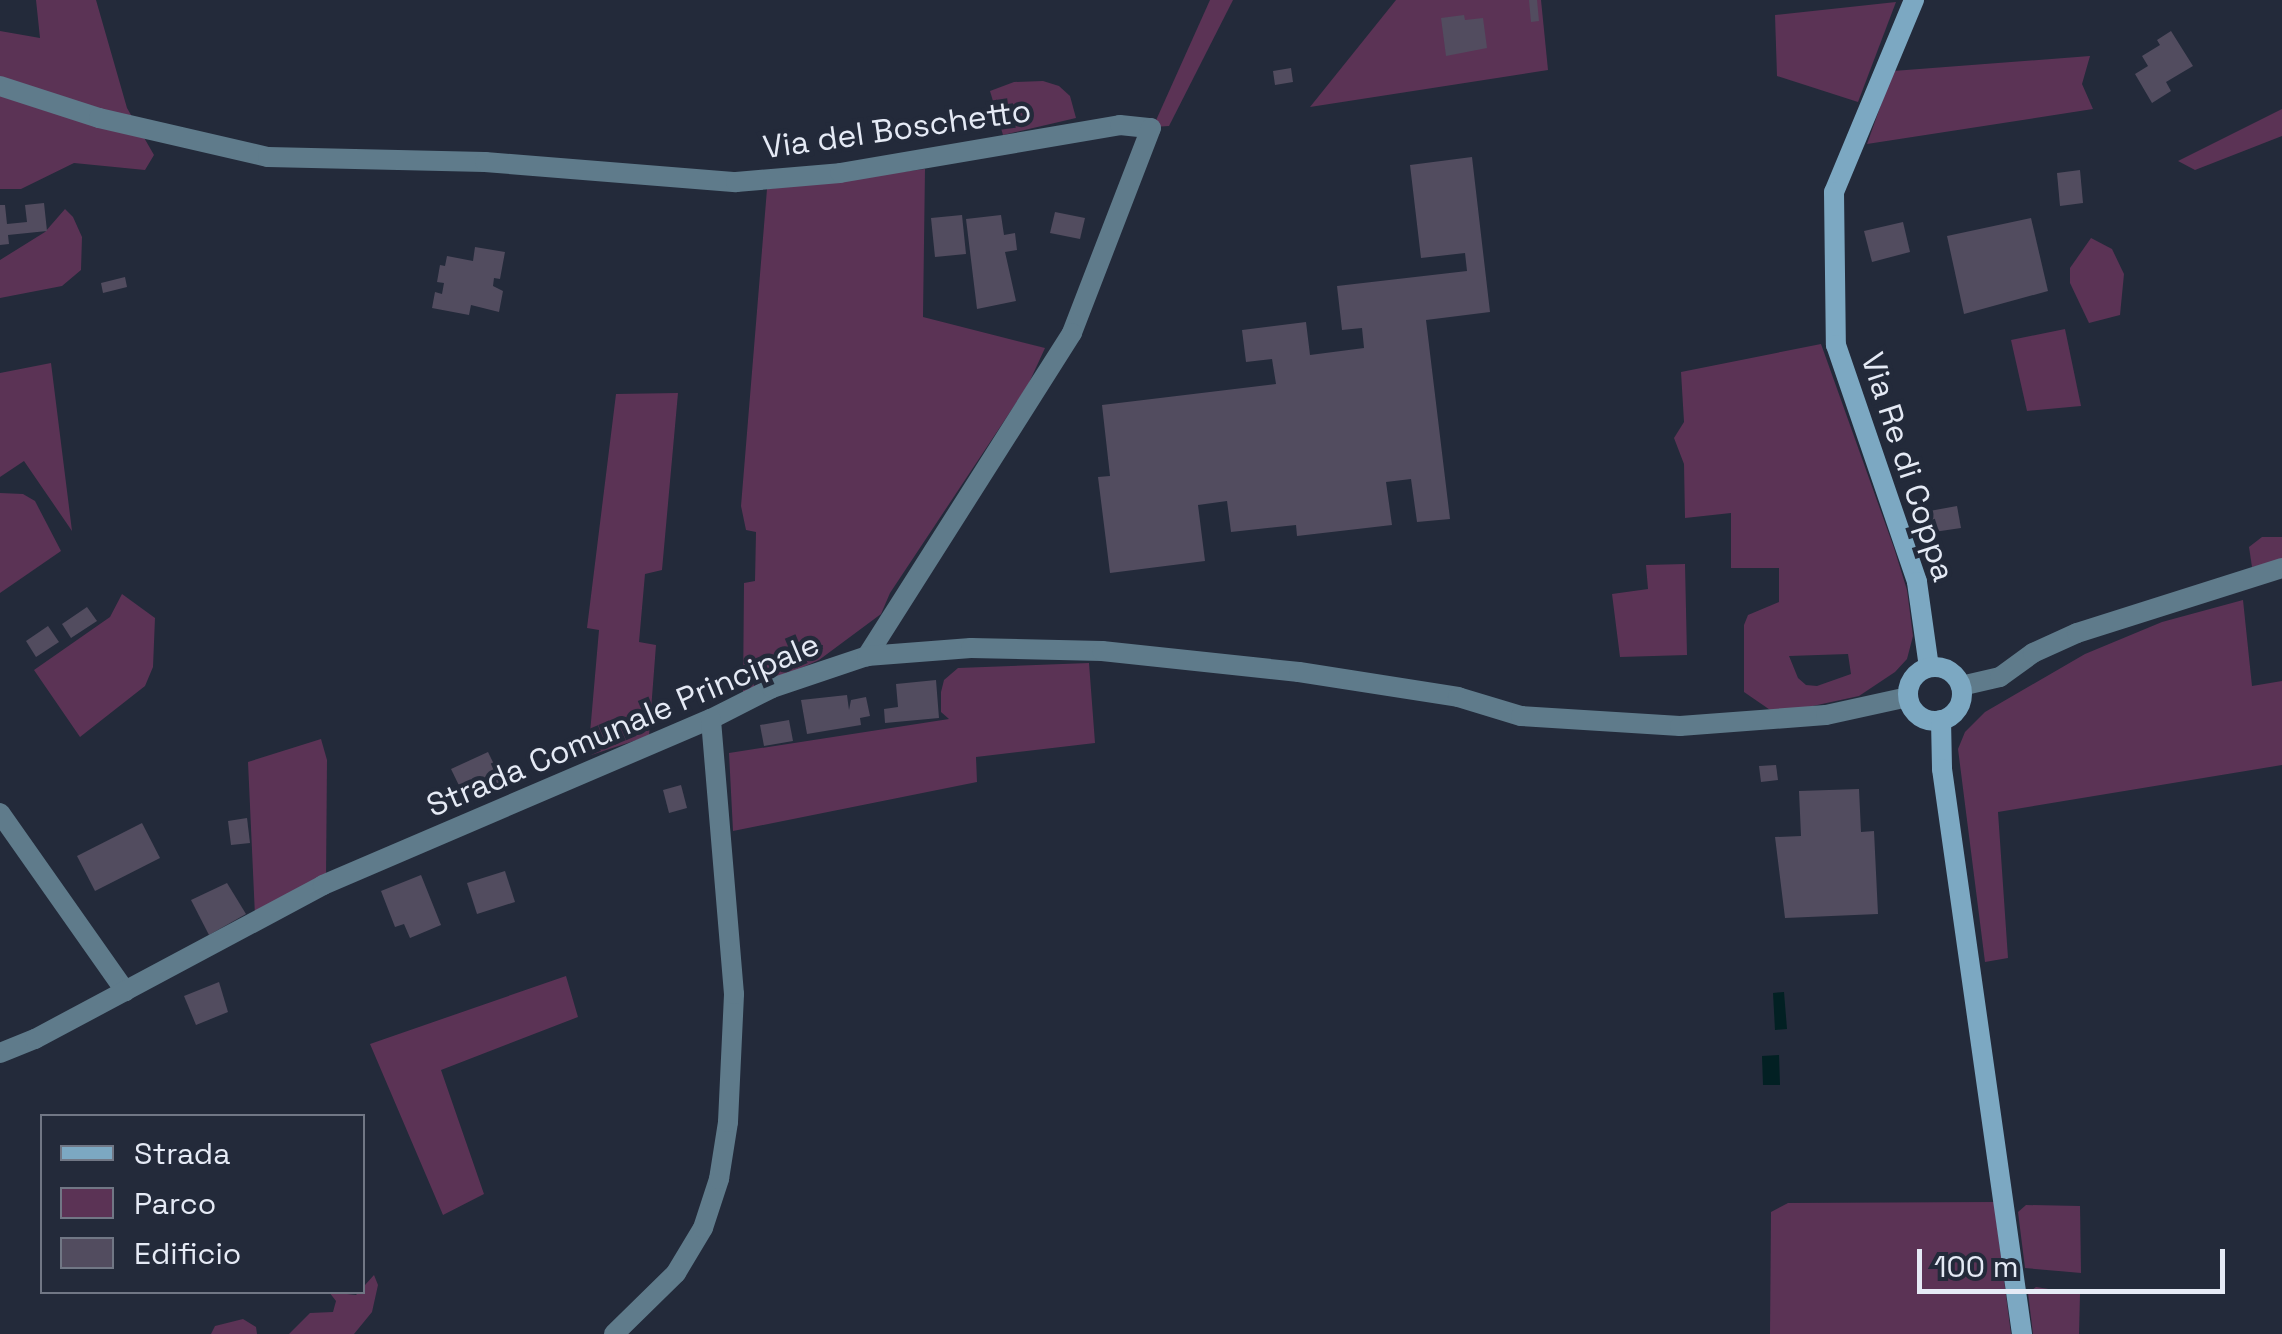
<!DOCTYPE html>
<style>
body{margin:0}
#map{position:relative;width:2282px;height:1334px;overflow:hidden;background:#232a3a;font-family:"Space Grotesk",sans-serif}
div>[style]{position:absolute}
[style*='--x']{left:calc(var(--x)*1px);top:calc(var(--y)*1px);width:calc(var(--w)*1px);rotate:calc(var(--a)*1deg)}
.green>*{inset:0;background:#5b3355}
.water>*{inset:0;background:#022023}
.building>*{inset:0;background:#524c5f}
.street>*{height:20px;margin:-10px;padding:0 10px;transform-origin:10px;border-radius:10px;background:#5f7b8b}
.secondary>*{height:20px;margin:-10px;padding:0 10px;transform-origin:10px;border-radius:10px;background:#7ca8c2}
.secondary>.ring{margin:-10px;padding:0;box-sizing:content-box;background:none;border:20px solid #7ca8c2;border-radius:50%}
span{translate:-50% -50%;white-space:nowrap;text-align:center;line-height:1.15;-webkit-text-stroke:9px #232a3a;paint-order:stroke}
.street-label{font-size:32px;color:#e5eaf5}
.legend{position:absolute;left:40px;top:1114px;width:325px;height:180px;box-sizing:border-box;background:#232a3a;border:2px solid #717785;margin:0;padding:12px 18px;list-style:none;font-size:30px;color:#e5eaf5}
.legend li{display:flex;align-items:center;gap:20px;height:50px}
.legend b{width:50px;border:2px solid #717785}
.scale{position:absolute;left:1917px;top:1249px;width:308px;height:45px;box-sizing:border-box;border:5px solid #e5eaf5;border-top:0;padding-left:12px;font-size:30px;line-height:35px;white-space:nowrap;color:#e5eaf5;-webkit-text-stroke:8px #232a3a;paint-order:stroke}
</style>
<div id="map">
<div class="green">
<i style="clip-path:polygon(36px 0,96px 0,127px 108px,154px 155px,145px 170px,74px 163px,21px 189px,0 189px,0 31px,40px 38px)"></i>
<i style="clip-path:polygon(1210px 0,1233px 0,1169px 126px,1153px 127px)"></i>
<i style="clip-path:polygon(1396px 0,1541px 0,1548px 70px,1310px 107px)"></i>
<i style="clip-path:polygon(1896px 2px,1858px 102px,1777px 76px,1775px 15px)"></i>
<i style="clip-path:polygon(2090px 56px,2082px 84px,2093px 109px,1867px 144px,1893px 71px)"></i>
<i style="clip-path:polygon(1043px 81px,1059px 86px,1070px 96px,1076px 118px,1003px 135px,990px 91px,1014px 82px)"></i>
<i style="clip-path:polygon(2282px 109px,2282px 136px,2195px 170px,2178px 161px)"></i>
<i style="clip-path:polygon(925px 169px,923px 317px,1045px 348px,1028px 385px,890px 593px,881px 614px,819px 660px,743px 694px,744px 583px,755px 581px,756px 532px,746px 530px,741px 506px,767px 189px)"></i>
<i style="clip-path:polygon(65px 209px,73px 217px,82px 237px,81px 270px,62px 286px,0 298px,0 260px,45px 232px)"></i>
<i style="clip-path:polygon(2091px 238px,2112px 249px,2124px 274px,2120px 315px,2089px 323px,2070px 283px,2070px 268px)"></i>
<i style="clip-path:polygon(2065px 329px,2081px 406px,2027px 411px,2011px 340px)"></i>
<i style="clip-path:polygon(evenodd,1821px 344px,1894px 548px,1907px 590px,1913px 636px,1907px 659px,1895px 672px,1859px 696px,1776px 714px,1744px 692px,1744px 625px,1748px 615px,1779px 602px,1779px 568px,1731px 568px,1731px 513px,1685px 518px,1684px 464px,1674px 438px,1684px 422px,1681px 372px,1821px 344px,1848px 654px,1851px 674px,1817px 686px,1806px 685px,1798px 678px,1789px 656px,1848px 654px)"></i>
<i style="clip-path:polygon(51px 363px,72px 531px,24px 461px,0 477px,0 373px)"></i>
<i style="clip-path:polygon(678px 393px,662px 570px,645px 574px,639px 642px,656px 645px,649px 736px,588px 756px,599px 630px,587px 628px,616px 394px)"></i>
<i style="clip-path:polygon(0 493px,23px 494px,35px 501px,61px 551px,0 593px)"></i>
<i style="clip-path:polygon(2262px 537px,2282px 537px,2282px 563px,2252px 567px,2249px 547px)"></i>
<i style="clip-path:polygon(1685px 564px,1687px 655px,1620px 657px,1612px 594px,1648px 589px,1646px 565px)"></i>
<i style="clip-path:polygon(122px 594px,155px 618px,153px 667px,145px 686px,80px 737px,34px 670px,110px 617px)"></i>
<i style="clip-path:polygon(2243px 600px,2252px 686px,2282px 681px,2282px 765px,1998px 812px,2008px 958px,1985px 962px,1958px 749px,1965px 732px,1985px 712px,2085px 654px,2162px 622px)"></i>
<i style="clip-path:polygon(1089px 663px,1095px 743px,976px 757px,977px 782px,733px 831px,729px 753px,949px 719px,941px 712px,941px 692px,944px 680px,958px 668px)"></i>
<i style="clip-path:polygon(321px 739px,327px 760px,326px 880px,255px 916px,248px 762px)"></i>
<i style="clip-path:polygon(566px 976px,578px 1017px,441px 1070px,484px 1194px,443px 1215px,370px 1044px)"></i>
<i style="clip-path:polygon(1994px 1202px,2011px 1334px,1770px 1334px,1771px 1212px,1788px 1203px)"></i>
<i style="clip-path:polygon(2026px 1205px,2080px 1206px,2081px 1273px,2025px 1268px,2018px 1212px)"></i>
<i style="clip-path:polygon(374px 1275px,378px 1285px,372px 1312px,354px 1334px,289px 1334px,310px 1313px,333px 1312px,336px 1301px,329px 1292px,356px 1295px)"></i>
<i style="clip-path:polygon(2036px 1287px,2080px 1294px,2079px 1334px,2033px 1334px,2028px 1293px)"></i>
<i style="clip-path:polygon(243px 1319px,256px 1327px,257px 1334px,211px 1334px,215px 1326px)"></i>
</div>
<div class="water">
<i style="clip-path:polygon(1784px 992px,1787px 1029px,1775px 1030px,1773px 993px)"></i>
<i style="clip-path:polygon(1779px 1055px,1780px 1085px,1763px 1085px,1762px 1056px)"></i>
</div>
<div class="building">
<i style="clip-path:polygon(1529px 0,1537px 0,1539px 21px,1531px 22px)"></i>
<i style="clip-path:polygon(1464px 15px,1465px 20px,1483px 18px,1487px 48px,1446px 56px,1441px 18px)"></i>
<i style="clip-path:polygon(2171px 31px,2193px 66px,2166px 82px,2171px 91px,2152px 103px,2135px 74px,2148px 66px,2142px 56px,2160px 45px,2157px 40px)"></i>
<i style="clip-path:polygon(1291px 68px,1293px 82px,1275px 85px,1273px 71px)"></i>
<i style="clip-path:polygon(1472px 157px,1490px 312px,1426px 320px,1450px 519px,1417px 522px,1411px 479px,1386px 482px,1392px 525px,1297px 536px,1296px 525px,1231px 532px,1227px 501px,1198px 505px,1205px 561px,1110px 573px,1098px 477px,1110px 476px,1102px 405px,1276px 384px,1272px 359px,1246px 362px,1242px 330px,1306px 322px,1310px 355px,1364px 348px,1362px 328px,1342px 330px,1337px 286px,1467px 271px,1465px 253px,1421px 258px,1410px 165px)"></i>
<i style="clip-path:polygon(2080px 170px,2083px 203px,2060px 206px,2057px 173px)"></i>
<i style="clip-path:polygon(44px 203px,47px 231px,8px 235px,9px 244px,0 245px,0 205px,5px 205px,7px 224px,27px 222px,25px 205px)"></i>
<i style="clip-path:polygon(1055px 212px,1085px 218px,1080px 239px,1050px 233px)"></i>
<i style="clip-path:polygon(962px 215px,966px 254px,935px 257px,931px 218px)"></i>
<i style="clip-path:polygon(1001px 215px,1004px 235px,1015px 233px,1017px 250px,1005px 252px,1016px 301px,977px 309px,966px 219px)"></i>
<i style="clip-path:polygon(2031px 218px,2048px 291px,1964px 314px,1947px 236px)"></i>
<i style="clip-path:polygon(1903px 222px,1910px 252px,1872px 262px,1864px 231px)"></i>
<i style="clip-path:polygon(475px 247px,505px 252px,500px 279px,494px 278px,493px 286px,503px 291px,499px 312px,471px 305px,469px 315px,432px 308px,435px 292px,442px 294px,444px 283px,437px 282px,440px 265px,445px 266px,447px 256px,473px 261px)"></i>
<i style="clip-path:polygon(125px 277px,127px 287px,103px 293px,101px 283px)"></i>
<i style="clip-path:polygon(1957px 506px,1961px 528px,1927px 533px,1924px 512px)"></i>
<i style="clip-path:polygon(87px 607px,97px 621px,71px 638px,62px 624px)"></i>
<i style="clip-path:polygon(48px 626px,59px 642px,36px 657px,26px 641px)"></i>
<i style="clip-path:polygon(936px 680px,939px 718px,885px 723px,884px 709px,898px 707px,896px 684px)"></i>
<i style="clip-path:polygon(847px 695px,849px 710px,851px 700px,866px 697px,870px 716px,860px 718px,861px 725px,807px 734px,801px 700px)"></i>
<i style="clip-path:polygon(789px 720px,793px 741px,764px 746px,760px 725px)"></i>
<i style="clip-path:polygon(488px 752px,504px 785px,467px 802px,451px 769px)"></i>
<i style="clip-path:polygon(1776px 765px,1778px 780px,1761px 782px,1759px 766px)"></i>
<i style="clip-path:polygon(681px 785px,687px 808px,669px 813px,663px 790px)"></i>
<i style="clip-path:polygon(1859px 789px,1861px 832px,1874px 831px,1878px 914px,1785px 918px,1775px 837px,1801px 836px,1799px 791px)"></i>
<i style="clip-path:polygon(247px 818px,250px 843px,231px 845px,228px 821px)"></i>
<i style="clip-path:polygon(142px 823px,160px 858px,95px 891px,77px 856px)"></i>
<i style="clip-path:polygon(505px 871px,515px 902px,477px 914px,467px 883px)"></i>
<i style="clip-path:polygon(421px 875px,441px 925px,410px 938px,404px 924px,395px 927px,381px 891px)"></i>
<i style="clip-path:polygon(227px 883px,246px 914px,209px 935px,191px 900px)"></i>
<i style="clip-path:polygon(219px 982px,228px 1012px,196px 1025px,184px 996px)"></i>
</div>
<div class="street">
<i style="--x:0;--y:86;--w:104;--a:17.9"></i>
<i style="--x:99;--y:118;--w:173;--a:13"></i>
<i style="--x:268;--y:157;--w:217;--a:1.3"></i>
<i style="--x:485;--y:162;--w:252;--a:4.6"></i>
<i style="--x:736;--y:182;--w:104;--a:-4.9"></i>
<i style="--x:840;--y:173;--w:284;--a:-9.7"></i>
<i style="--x:1120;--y:125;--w:31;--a:6"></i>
<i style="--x:1151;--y:128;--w:220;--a:111.1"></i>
<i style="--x:1072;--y:333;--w:383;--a:122.4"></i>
<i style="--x:1961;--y:686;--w:40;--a:-13"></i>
<i style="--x:2000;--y:677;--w:41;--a:-36"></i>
<i style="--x:2033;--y:653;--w:48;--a:-24.4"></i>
<i style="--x:2077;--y:633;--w:215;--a:-17.6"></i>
<i style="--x:0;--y:813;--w:218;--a:54.9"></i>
<i style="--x:0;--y:1053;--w:38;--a:-22"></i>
<i style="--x:35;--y:1039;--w:327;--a:-28.1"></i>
<i style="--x:323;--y:885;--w:422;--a:-23.2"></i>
<i style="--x:711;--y:719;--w:68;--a:-26.9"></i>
<i style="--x:772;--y:688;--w:100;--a:-18.6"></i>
<i style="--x:867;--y:656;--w:104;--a:-4.4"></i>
<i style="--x:971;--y:648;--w:131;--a:1.3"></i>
<i style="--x:1102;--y:651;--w:198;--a:6.1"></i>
<i style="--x:1299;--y:672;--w:161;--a:8.9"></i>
<i style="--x:1458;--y:697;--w:66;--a:16.8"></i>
<i style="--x:1521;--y:716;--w:159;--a:3.6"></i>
<i style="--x:1680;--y:726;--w:146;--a:-4.3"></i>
<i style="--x:1826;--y:715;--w:84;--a:-12.4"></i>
<i style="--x:614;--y:1334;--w:87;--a:-44.5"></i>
<i style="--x:676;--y:1273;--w:52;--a:-59"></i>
<i style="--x:703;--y:1228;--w:52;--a:-71.9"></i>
<i style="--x:719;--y:1179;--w:58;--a:-81"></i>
<i style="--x:728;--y:1122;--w:128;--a:-87.3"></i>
<i style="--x:734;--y:994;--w:276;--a:-94.8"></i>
</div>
<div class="secondary">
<i style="--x:1914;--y:0;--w:208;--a:112.6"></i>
<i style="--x:1834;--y:192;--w:153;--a:89.3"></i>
<i style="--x:1836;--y:345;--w:250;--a:71.1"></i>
<i style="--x:1917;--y:582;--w:86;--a:82"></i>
<i class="ring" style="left:1908px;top:667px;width:34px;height:34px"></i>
<i style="--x:1941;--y:720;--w:49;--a:88.8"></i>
<i style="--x:1942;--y:769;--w:571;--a:81.94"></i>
</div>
<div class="street-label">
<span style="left:897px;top:129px;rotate:-8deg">Via del Boschetto</span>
<span style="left:1908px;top:467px;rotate:72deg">Via Re di Coppa</span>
<span style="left:623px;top:725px;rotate:-23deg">Strada Comunale Principale</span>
</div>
<ul class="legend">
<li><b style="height:12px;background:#7ca8c2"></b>Strada</li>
<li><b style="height:28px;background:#5b3355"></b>Parco</li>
<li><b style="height:28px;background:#524c5f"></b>Edificio</li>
</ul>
<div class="scale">100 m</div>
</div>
